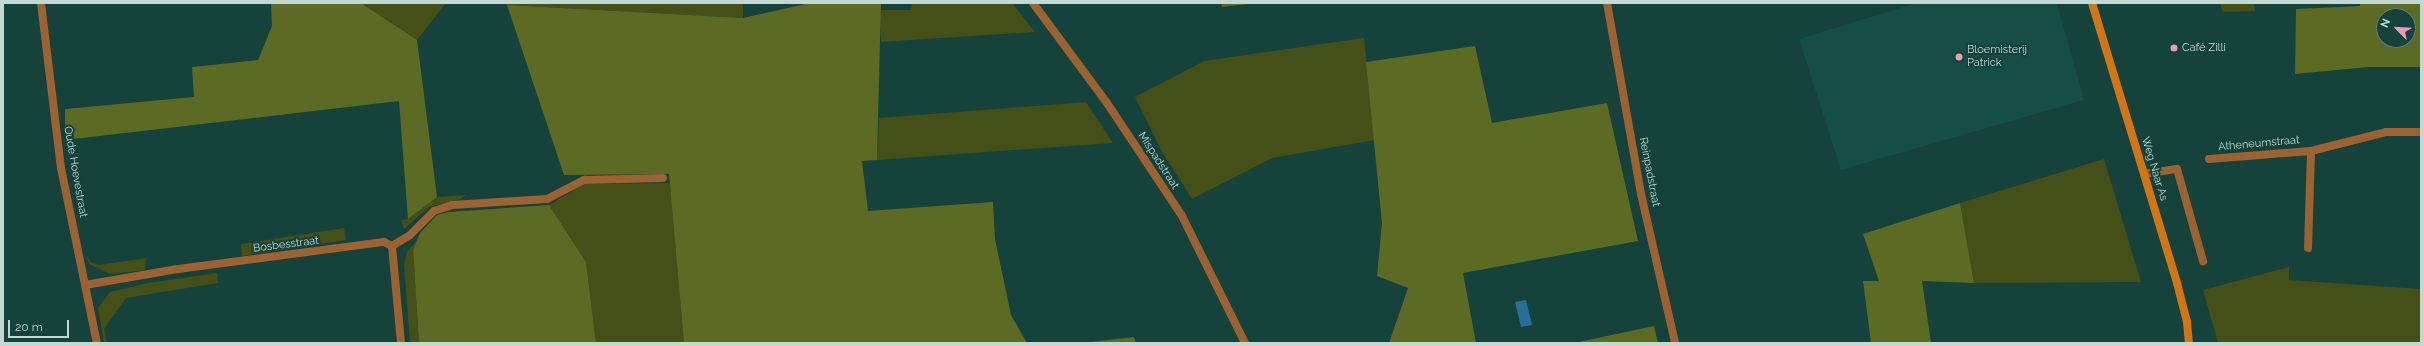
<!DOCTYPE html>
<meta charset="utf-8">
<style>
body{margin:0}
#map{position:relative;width:2424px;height:346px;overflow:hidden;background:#15423a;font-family:Raleway,sans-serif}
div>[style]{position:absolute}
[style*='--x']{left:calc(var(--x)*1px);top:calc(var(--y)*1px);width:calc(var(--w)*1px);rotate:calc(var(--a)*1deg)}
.built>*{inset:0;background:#144e44}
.green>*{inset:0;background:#454f18}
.forest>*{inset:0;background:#5d6a23}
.water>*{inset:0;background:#276e98}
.minor>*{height:8px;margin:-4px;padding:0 4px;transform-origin:4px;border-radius:4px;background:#9c6231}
.secondary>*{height:8px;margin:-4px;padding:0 4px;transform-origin:4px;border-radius:4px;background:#d27613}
.dots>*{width:11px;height:11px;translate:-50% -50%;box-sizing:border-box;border:2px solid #15423a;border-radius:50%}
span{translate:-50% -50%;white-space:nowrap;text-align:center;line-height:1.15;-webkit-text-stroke:4px #15423a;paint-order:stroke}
.poi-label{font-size:11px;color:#c2d9d3}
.left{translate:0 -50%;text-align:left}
.street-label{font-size:11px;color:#c2d9d3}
.frame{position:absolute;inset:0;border:4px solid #c2d9d3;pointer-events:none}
.north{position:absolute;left:2376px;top:8px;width:40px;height:40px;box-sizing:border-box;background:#15423a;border:1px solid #5a7e77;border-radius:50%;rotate:294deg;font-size:11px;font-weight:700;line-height:16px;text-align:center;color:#c2d9d3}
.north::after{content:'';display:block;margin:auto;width:14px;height:18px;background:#f09ab6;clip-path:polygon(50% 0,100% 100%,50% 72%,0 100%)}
.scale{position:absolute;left:8px;top:320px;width:61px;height:18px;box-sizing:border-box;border:2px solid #c2d9d3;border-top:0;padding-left:5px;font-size:12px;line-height:14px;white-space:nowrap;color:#c2d9d3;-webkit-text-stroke:3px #15423a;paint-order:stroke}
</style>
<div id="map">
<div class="built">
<i style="clip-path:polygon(1916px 3px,2057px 3px,2084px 100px,1841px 170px,1799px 39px)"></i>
</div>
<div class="green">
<i style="clip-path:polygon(361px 3px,446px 3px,417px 40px)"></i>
<i style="clip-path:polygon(504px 3px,743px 3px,743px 18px,507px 5px)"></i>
<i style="clip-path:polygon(912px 3px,1012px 3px,1035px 32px,881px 42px,880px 10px,911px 10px)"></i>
<i style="clip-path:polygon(2220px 3px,2254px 3px,2255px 11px,2223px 12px)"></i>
<i style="clip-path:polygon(1364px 38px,1375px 140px,1272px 158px,1192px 199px,1161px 150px,1135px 97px,1204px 61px)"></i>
<i style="clip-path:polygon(1086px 102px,1113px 143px,877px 160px,879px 118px)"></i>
<i style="clip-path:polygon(2104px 159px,2141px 282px,1974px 283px,1960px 203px)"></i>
<i style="clip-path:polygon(670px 183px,684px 343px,596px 343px,586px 262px,549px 205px,584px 184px)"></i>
<i style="clip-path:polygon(466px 195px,461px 199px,429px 207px,404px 229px,401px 220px,408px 219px,437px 197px)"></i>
<i style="clip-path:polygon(344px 228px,346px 240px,242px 256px,241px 244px)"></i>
<i style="clip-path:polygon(417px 240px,413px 250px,419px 343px,410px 343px,404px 265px,407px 252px)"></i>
<i style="clip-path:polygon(86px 255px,91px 262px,99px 265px,146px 258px,145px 270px,110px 274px,89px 264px)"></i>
<i style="clip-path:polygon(2289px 267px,2289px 280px,2421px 289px,2421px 343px,2218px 343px,2203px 290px)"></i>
<i style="clip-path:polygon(217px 273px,218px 283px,126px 298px,104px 329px,107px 343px,104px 343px,98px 308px,110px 292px,148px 283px)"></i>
</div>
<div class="forest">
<i style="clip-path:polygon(271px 3px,361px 3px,417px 40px,437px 197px,408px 219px,399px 101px,65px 140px,65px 109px,194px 97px,192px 67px,258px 60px,272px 26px)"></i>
<i style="clip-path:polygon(810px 3px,881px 3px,877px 160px,862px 161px,868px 211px,993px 202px,995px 239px,1011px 315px,1027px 343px,684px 343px,669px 174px,564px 175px,507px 5px,743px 18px)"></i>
<i style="clip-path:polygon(1221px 3px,1257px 3px,1222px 7px)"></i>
<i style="clip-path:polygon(evenodd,2360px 3px,2421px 3px,2421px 67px,2368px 67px,2295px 74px,2296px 9px,2360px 6px,2360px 3px,2384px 16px,2408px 16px,2408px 40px,2384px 40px,2384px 16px)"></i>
<i style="clip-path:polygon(1475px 46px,1492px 123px,1607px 103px,1638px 241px,1463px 273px,1476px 343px,1389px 343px,1408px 288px,1377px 276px,1382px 223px,1366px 62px)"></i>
<i style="clip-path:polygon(1960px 203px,1974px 283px,1922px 281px,1931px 343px,1871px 343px,1863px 281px,1879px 281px,1863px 234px)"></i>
<i style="clip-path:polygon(549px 205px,586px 262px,596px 343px,419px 343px,413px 250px,420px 233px,437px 215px,449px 212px)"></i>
<i style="clip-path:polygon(1654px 326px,1658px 343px,1574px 343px)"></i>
<i style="clip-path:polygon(1134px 337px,1136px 343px,1082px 343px)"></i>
</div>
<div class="water">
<i style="clip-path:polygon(1526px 300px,1532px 325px,1521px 327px,1515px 302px)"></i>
</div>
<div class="minor">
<i style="--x:41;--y:3;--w:166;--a:83.1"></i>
<i style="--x:61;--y:168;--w:179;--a:78.4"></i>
<i style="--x:1033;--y:3;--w:124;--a:53.5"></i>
<i style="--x:1107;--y:103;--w:136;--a:56.4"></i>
<i style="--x:1182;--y:216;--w:142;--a:63.6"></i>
<i style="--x:1607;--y:3;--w:194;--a:79.9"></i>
<i style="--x:1641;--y:194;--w:153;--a:77.1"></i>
<i style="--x:2209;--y:159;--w:102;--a:-4.5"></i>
<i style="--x:2311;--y:151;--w:77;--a:-14.2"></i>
<i style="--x:2386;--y:132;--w:35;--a:0"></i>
<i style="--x:2144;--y:174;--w:33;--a:-9"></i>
<i style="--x:2177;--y:169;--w:96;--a:74.2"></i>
<i style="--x:392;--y:246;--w:21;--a:-31"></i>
<i style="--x:410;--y:235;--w:34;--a:-45"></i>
<i style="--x:434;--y:211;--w:19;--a:-18"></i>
<i style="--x:452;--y:205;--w:95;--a:-3.6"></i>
<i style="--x:547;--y:199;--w:42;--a:-27.2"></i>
<i style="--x:584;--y:180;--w:79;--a:-1.5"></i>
<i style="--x:2308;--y:248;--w:97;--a:-88.2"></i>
<i style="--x:85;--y:285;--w:94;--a:-9.8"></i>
<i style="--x:178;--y:269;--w:208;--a:-7.5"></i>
<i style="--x:384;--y:242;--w:9;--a:27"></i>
<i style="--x:392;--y:246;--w:97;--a:84.7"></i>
</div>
<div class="secondary">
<i style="--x:2092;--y:3;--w:293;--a:73.1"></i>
<i style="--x:2177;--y:283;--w:40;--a:75.6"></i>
<i style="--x:2187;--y:322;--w:21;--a:85"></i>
</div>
<div class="dots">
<i style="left:2174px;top:48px;background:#f09ab6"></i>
<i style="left:1959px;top:57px;background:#f09ab6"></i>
</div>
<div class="poi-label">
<span class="left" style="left:2182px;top:48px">Café Zilli</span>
<span class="left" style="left:1967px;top:57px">Bloemisterij<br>Patrick</span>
</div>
<div class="street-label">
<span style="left:2259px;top:144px;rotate:-5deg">Atheneumstraat</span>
<span style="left:1158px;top:161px;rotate:57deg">Mispadstraat</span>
<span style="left:2154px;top:169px;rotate:73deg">Weg Naar As</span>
<span style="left:75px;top:172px;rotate:80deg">Oude Hoevestraat</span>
<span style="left:1649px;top:172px;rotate:79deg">Reinpadstraat</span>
<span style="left:286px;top:245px;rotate:-7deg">Bosbesstraat</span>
</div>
<div class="frame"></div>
<div class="north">N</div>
<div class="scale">20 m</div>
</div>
